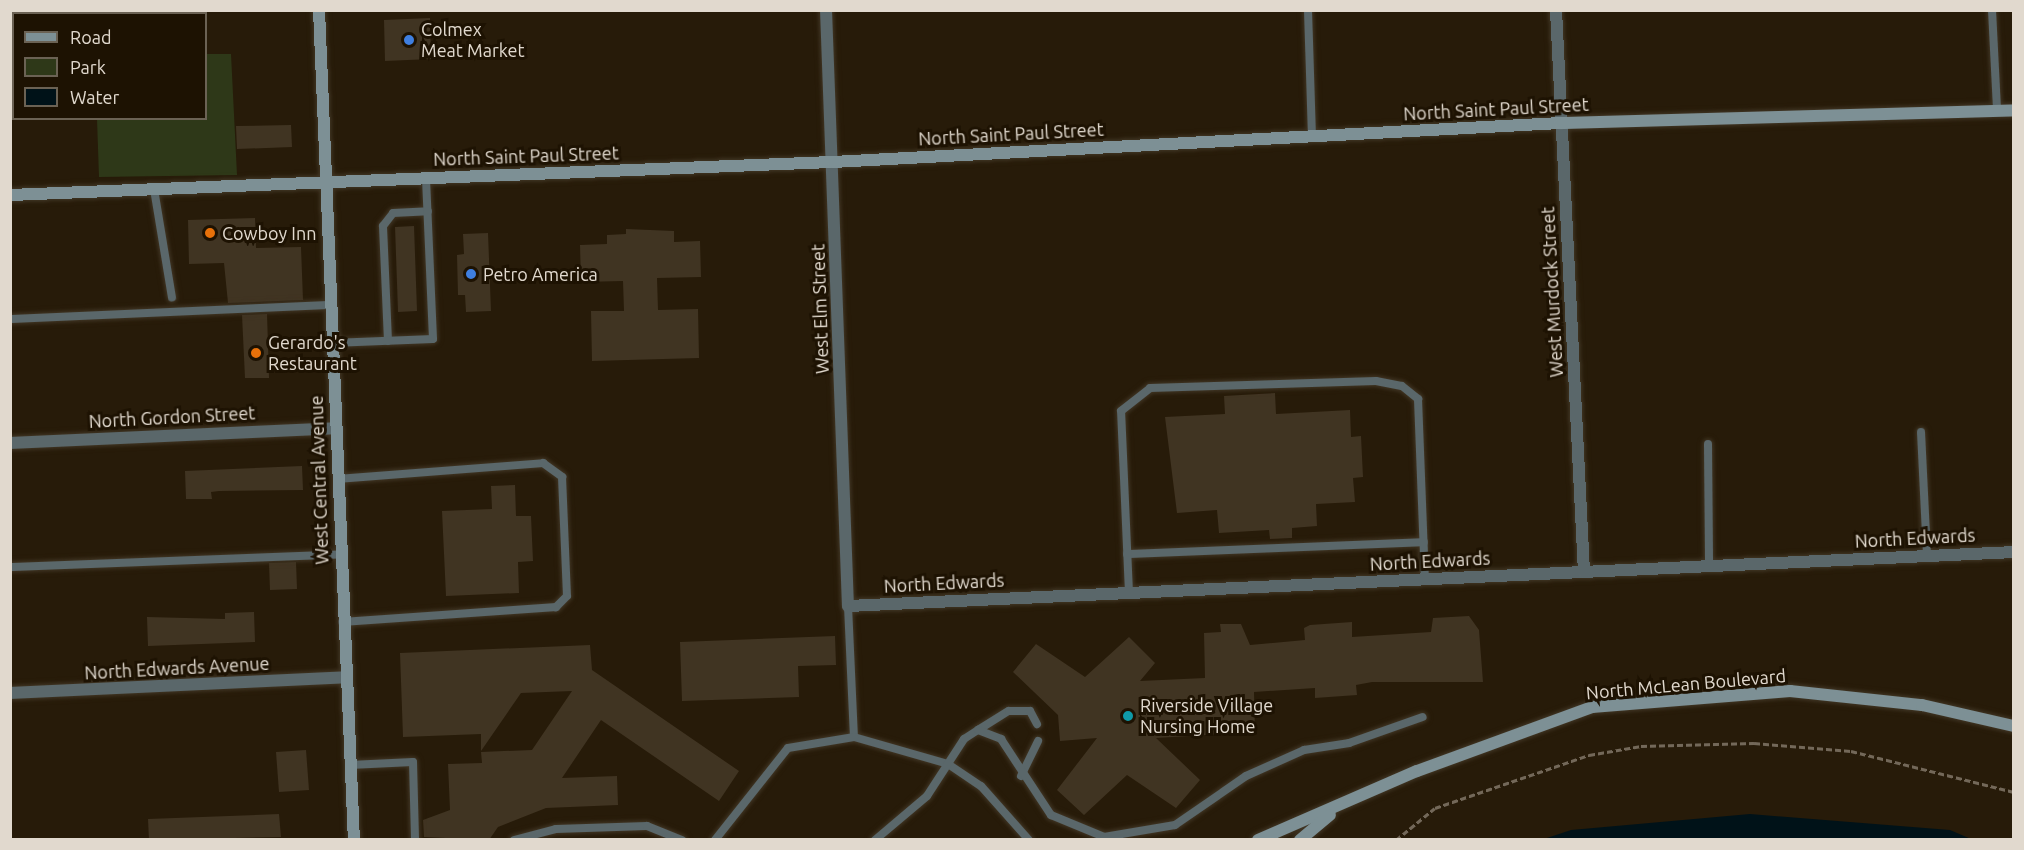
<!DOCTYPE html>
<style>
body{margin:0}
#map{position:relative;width:2024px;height:850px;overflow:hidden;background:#271b09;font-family:Ubuntu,sans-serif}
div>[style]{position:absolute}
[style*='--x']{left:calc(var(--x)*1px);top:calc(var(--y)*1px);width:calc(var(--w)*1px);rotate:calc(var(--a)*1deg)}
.green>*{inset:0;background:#2e3818}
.water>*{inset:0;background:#001218}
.building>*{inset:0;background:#403422}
.path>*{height:3px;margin-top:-1.5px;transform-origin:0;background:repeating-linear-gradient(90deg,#736859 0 6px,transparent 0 9px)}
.roads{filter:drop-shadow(0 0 2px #413625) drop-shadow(0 0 2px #413625)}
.lane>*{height:8px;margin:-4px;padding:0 4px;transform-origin:4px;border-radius:4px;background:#5a676a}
.street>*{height:12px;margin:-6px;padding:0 6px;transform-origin:6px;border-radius:6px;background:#5a676a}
.secondary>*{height:12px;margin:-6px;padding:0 6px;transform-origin:6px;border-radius:6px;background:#7d9095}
.dots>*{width:16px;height:16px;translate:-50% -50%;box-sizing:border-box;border:3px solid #1d1202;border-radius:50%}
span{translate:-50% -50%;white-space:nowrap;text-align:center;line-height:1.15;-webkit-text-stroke:6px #1d1202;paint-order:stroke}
.poi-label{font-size:18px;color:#e1d9ce}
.left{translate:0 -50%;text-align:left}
.street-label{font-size:18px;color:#e1d9ce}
.frame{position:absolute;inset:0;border:12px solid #e1d9ce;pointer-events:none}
.legend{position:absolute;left:12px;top:12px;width:195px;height:108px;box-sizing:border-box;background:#1d1202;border:2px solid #6b6254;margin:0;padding:8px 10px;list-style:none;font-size:18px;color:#e1d9ce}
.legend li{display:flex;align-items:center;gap:12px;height:30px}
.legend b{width:30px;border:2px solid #6b6254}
</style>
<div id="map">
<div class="green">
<i style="clip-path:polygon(206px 54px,231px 54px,237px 175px,99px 177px,97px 119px,206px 118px)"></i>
</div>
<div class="water">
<i style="clip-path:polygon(1750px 814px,1950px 830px,1971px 839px,1544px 839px,1571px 830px)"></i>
</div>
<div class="building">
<i style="clip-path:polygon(430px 18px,431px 59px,385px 61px,384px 20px)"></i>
<i style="clip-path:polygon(291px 125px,292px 147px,237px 149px,236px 126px)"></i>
<i style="clip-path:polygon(255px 218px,256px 248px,301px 247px,303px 300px,228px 303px,224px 263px,189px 264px,188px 220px)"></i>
<i style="clip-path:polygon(414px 226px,417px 311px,398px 312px,395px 227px)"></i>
<i style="clip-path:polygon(626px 229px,674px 231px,674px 242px,700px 241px,701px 277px,657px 278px,658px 310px,698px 309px,699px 358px,592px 361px,591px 311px,624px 311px,623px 281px,581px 282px,580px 245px,607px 244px,607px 235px,626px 234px)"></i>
<i style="clip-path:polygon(488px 233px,491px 311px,466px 312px,465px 295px,458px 295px,457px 255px,464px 254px,463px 234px)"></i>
<i style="clip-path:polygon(267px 314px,269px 378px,245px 378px,242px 315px)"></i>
<i style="clip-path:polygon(1275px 393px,1276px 414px,1350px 410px,1351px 437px,1361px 436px,1363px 477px,1353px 478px,1355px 502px,1316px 504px,1317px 526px,1292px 528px,1292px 538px,1270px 539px,1269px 530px,1219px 533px,1217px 510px,1177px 513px,1165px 417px,1225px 414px,1224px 396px)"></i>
<i style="clip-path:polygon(302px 466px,303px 490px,219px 491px,211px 492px,212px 499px,186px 499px,185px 471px)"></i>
<i style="clip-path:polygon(515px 485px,516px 516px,531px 516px,533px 561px,518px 562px,519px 593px,446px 596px,442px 511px,492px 509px,491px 486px)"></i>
<i style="clip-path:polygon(296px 562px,297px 589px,270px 590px,269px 563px)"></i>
<i style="clip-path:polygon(254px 612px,255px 642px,148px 646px,147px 617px,225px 619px,225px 613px)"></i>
<i style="clip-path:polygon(1469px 616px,1479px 630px,1483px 682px,1372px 682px,1356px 685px,1357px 695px,1315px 698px,1315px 688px,1254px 692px,1255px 732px,1156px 738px,1200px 780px,1176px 808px,1127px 775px,1084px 815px,1057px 790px,1097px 738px,1060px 741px,1058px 715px,1013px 672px,1036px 644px,1085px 677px,1129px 637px,1155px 663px,1140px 681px,1205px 678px,1204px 633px,1221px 632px,1220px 624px,1241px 624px,1250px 645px,1305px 640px,1304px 628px,1310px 625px,1352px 622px,1352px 637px,1431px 632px,1433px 618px)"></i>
<i style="clip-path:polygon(835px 636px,836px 665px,798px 666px,799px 697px,682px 701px,680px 642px)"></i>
<i style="clip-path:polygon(590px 645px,592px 670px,739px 771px,719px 801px,601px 720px,562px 778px,617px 776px,618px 805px,546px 808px,498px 827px,489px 840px,424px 837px,423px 820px,450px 810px,448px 764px,482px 763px,481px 752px,532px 750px,572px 691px,521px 693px,481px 751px,481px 734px,403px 737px,400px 653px)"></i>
<i style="clip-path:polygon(306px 750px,309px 790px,279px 792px,276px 752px)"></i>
<i style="clip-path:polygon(279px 814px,281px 837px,149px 840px,148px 819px)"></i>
</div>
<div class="path">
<i style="--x:1396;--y:840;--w:50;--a:-39.4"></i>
<i style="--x:1435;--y:808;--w:163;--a:-19"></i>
<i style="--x:1589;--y:755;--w:53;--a:-9.8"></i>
<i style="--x:1641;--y:746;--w:113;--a:-1.5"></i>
<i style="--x:1754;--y:743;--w:97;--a:4.7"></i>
<i style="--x:1851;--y:751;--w:168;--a:14.1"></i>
</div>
<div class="roads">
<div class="lane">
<i style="--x:1308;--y:10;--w:126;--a:88.2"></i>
<i style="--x:1992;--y:10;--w:100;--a:87.1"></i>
<i style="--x:154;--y:189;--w:110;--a:80.6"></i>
<i style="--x:10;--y:319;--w:320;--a:-2.5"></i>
<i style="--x:388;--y:341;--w:115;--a:-92.5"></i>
<i style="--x:383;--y:226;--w:16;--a:-52"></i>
<i style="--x:393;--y:213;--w:35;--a:-3"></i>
<i style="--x:332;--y:343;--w:101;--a:-2.3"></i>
<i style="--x:433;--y:339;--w:162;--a:-92.5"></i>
<i style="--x:1921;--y:432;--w:124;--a:87.2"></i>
<i style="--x:1708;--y:444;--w:122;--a:89.5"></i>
<i style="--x:337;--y:479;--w:207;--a:-4.4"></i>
<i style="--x:543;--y:463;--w:24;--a:36"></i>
<i style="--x:562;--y:477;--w:119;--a:87.6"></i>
<i style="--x:567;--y:596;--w:16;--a:135"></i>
<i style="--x:556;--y:607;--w:214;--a:176"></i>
<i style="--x:1127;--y:554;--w:297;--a:-2.3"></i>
<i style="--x:10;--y:567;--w:331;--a:-2.2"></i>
<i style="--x:1129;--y:593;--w:182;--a:-92.5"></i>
<i style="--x:1121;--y:411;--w:37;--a:-38"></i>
<i style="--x:1150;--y:388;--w:226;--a:-1.8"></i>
<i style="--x:1376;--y:381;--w:26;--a:11"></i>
<i style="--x:1402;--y:386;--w:21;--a:39"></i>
<i style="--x:1418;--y:399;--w:180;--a:87.8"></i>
<i style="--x:848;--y:606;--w:131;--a:87.4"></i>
<i style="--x:854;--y:737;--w:98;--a:16"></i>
<i style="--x:948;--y:764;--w:40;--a:34"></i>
<i style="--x:981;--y:786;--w:72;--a:48.4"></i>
<i style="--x:978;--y:730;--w:36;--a:-32"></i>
<i style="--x:1009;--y:711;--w:21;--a:0"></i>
<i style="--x:1030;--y:711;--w:15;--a:62"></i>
<i style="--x:350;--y:765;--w:63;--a:-2.7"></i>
<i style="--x:413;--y:762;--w:78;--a:88.5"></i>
<i style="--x:1021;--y:776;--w:39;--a:-64"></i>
<i style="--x:514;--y:840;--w:43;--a:-14.7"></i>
<i style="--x:556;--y:829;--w:91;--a:-1.9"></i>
<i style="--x:647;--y:826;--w:38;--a:22"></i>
<i style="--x:715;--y:840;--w:117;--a:-51.6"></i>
<i style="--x:788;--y:748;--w:67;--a:-9.5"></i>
<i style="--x:875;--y:840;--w:68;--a:-40.2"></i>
<i style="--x:927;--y:796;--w:68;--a:-57"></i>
<i style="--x:964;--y:739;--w:17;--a:-33"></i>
<i style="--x:978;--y:730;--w:25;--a:21"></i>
<i style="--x:1001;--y:739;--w:91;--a:56.7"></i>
<i style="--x:1051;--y:815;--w:57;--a:22.5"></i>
<i style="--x:1104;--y:837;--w:72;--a:-9.6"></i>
<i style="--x:1175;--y:825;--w:86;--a:-34.6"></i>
<i style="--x:1246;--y:776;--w:64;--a:-24.1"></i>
<i style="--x:1304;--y:750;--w:46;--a:-8.8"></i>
<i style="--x:1349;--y:743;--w:78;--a:-19.4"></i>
</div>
<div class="street">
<i style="--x:826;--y:10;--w:596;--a:87.89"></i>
<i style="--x:848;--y:606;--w:1167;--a:-2.65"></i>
<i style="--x:1556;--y:10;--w:563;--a:87.15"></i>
<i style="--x:10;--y:443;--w:325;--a:-2.6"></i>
<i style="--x:10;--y:693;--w:336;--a:-2.7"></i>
</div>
<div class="secondary">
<i style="--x:319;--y:10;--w:831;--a:87.59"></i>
<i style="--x:10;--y:195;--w:824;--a:-2.3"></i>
<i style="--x:833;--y:162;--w:729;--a:-3.07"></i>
<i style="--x:1561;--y:123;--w:453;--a:-1.6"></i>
<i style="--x:1258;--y:840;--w:173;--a:-23.5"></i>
<i style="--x:1417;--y:771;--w:186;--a:-20.1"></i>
<i style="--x:1592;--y:707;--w:199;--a:-4.6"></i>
<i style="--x:1790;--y:691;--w:133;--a:6.1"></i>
<i style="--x:1922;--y:705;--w:94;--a:12.9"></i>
<i style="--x:1300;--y:840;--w:39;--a:-40"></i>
</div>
</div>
<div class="dots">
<i style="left:409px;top:40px;background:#3f7fe0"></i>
<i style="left:210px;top:233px;background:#e8710a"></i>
<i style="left:471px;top:274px;background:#3f7fe0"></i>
<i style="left:256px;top:353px;background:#e8710a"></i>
<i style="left:1128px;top:716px;background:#0f9aa8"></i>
</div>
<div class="poi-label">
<span class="left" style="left:421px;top:40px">Colmex<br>Meat Market</span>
<span class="left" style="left:222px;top:233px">Cowboy Inn</span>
<span class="left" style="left:483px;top:274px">Petro America</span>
<span class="left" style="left:268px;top:353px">Gerardo's<br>Restaurant</span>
<span class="left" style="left:1140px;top:716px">Riverside Village<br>Nursing Home</span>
</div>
<div class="street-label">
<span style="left:1496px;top:109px;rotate:-3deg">North Saint Paul Street</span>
<span style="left:1011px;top:134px;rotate:-3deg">North Saint Paul Street</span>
<span style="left:526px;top:156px;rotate:-2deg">North Saint Paul Street</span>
<span style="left:1552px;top:292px;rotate:-93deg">West Murdock Street</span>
<span style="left:820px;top:309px;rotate:-92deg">West Elm Street</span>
<span style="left:172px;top:417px;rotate:-3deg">North Gordon Street</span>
<span style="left:319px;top:480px;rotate:-92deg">West Central Avenue</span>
<span style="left:1915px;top:538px;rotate:-3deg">North Edwards</span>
<span style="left:1430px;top:561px;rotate:-3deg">North Edwards</span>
<span style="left:944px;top:583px;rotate:-3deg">North Edwards</span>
<span style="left:177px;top:668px;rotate:-3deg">North Edwards Avenue</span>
<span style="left:1686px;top:684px;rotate:-5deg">North McLean Boulevard</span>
</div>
<div class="frame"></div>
<ul class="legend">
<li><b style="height:8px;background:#7d9095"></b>Road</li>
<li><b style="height:16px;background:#2e3818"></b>Park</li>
<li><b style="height:16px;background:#001218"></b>Water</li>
</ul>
</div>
